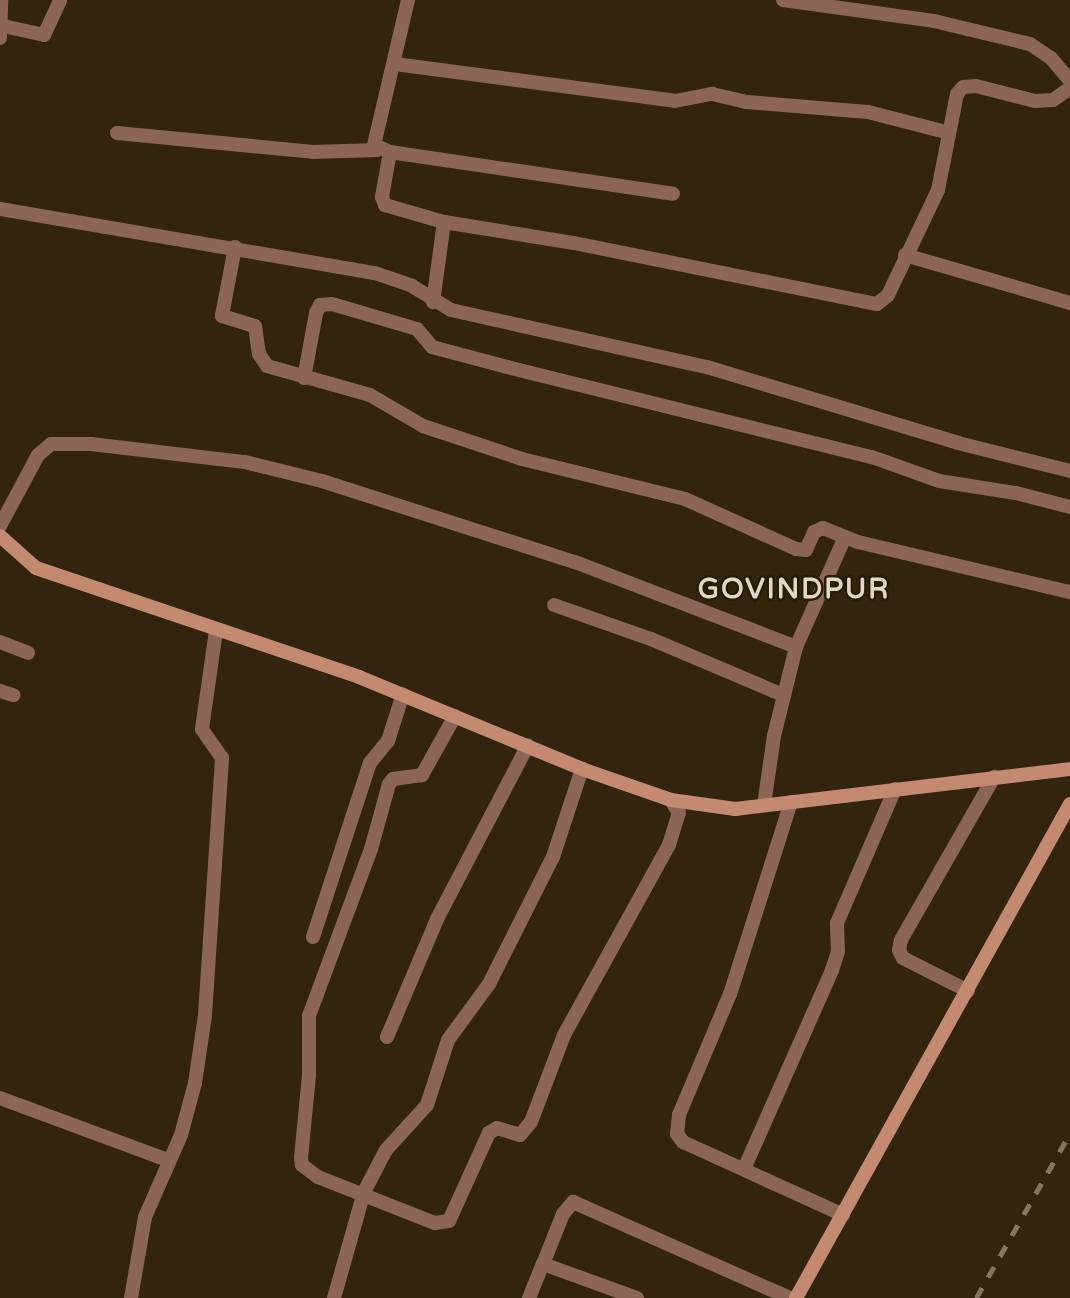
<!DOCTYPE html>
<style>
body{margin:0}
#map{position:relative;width:1070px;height:1298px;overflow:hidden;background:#33250d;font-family:"Varela Round",sans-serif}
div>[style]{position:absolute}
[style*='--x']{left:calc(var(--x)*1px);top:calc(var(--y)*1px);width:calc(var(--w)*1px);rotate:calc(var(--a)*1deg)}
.street>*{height:14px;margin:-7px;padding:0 7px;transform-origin:7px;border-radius:7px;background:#8b6657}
.secondary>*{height:14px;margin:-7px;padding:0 7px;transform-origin:7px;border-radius:7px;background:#c38971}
.rail>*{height:4.5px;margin-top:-2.25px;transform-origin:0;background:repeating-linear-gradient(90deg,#837764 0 12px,transparent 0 24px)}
span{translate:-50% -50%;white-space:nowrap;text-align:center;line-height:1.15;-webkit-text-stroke:5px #281c04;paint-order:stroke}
.district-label{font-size:28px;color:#e0d7c9;font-weight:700;letter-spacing:2px}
</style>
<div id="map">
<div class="street">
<i style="--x:408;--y:0;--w:149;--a:103.2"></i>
<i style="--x:374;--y:145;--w:17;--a:24"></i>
<i style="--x:390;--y:152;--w:46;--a:100.1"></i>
<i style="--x:382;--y:197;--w:9;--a:69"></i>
<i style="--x:385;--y:205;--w:61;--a:16.1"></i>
<i style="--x:444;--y:222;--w:81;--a:97.8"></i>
<i style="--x:783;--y:0;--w:152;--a:7.9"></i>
<i style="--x:934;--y:21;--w:99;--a:13.5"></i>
<i style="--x:1030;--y:44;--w:25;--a:34"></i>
<i style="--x:1051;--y:58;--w:30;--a:50"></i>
<i style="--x:3;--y:26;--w:42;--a:12.4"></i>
<i style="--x:44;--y:35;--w:38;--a:-65"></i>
<i style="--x:0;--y:38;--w:38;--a:-88"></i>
<i style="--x:395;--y:64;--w:282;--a:7.5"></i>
<i style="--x:675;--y:101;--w:38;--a:-11"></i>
<i style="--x:712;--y:94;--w:36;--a:13"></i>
<i style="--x:747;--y:102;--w:121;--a:4.7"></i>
<i style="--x:868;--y:112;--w:81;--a:14.4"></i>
<i style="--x:117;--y:133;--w:197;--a:5.5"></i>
<i style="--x:313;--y:152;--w:65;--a:-1.8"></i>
<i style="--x:390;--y:152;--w:286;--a:8.4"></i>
<i style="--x:0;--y:209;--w:380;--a:9.7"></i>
<i style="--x:375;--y:273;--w:39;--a:19"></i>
<i style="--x:412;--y:286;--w:46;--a:31.6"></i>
<i style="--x:451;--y:310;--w:262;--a:12.6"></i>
<i style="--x:707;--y:367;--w:262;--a:16.8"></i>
<i style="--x:958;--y:443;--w:115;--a:14"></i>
<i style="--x:444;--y:222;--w:132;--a:9.2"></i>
<i style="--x:574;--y:243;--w:309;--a:11.4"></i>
<i style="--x:877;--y:304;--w:14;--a:-39"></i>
<i style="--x:888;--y:295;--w:116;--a:-64.5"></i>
<i style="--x:938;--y:190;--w:98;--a:-78.8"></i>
<i style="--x:957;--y:94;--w:9;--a:-49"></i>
<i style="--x:963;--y:87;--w:13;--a:-4"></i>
<i style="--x:976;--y:86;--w:61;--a:14.3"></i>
<i style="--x:1035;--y:101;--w:18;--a:-3"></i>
<i style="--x:1053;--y:100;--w:21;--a:-35"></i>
<i style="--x:235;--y:247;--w:70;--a:100.7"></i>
<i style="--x:222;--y:316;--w:34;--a:17"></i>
<i style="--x:255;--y:326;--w:28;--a:82"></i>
<i style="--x:259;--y:354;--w:14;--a:56"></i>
<i style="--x:267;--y:366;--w:107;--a:15.7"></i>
<i style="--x:370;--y:395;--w:61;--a:30.3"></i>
<i style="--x:423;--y:426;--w:104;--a:18.4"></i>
<i style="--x:522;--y:459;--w:168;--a:13.8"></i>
<i style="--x:685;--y:499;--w:122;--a:24.2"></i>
<i style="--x:796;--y:549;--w:10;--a:6"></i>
<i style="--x:806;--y:550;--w:20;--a:-66"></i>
<i style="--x:814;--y:532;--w:10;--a:-24"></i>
<i style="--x:823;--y:528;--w:38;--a:22"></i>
<i style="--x:858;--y:542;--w:218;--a:13.3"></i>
<i style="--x:905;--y:255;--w:172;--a:16.2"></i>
<i style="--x:304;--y:378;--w:66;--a:-79.5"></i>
<i style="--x:316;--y:313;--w:9;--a:-63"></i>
<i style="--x:320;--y:305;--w:12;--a:-5"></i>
<i style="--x:332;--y:304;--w:89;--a:16.4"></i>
<i style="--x:417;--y:329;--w:23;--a:50"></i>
<i style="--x:432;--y:347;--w:78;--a:14.9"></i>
<i style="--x:507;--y:367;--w:376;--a:13.9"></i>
<i style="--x:872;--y:457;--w:71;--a:19.7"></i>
<i style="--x:939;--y:481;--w:78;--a:8.9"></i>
<i style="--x:1016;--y:493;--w:56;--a:14.5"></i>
<i style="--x:0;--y:526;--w:81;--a:-61.8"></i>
<i style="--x:38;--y:455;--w:17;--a:-40"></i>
<i style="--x:51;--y:444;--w:40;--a:0"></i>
<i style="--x:91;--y:444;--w:155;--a:6.7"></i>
<i style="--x:245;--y:462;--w:79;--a:13.9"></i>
<i style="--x:322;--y:481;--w:266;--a:17.8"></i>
<i style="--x:575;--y:562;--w:237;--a:21"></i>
<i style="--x:554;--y:605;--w:103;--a:19.3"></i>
<i style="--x:651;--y:639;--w:143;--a:23"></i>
<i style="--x:0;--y:642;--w:30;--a:21"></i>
<i style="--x:0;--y:691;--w:14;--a:17"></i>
<i style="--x:455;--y:716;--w:68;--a:119.2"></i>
<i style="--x:422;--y:775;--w:29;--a:172"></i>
<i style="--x:393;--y:779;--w:6;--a:129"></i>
<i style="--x:389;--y:784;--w:67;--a:105.5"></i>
<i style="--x:371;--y:849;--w:178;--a:110.4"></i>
<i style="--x:309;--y:1016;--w:59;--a:90"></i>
<i style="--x:309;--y:1075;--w:83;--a:95.5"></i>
<i style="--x:301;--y:1158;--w:7;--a:82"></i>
<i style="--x:302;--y:1165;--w:20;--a:37"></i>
<i style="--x:318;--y:1177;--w:126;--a:21.5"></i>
<i style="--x:435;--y:1223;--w:14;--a:-8"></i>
<i style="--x:449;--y:1221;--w:97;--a:-65.6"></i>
<i style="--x:489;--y:1133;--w:9;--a:-32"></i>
<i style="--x:497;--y:1128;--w:24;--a:17"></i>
<i style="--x:520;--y:1135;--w:17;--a:-50"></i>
<i style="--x:531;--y:1122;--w:93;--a:-69.2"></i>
<i style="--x:564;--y:1035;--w:217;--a:-61.1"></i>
<i style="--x:669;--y:845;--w:34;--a:-73"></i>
<i style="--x:679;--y:813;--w:15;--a:-122"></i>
<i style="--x:791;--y:802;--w:201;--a:107.6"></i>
<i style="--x:730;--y:994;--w:131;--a:112.9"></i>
<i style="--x:679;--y:1115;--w:19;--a:96"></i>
<i style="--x:677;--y:1134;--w:10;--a:53"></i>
<i style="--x:683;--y:1142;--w:176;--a:24.5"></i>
<i style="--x:764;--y:805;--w:70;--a:-81.8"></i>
<i style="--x:774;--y:736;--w:92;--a:-76.1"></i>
<i style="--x:796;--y:647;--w:120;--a:-66"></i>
<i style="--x:313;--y:937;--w:183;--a:-71.9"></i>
<i style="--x:370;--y:763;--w:28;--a:-51"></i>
<i style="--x:388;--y:741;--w:49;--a:-72.3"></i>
<i style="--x:968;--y:991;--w:73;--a:-153.1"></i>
<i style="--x:903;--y:958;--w:9;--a:-117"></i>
<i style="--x:899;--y:950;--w:10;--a:-79"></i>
<i style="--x:901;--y:940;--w:188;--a:-60.3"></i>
<i style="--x:387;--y:1037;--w:128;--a:-67"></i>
<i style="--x:437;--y:919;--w:196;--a:-62.4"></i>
<i style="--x:0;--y:1098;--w:179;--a:20.3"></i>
<i style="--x:744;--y:1169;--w:218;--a:-66.1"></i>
<i style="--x:832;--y:970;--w:19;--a:-72"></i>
<i style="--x:838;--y:952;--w:29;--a:-92"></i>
<i style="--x:837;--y:923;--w:146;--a:-66.6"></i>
<i style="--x:543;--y:1264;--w:54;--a:-68.2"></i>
<i style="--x:563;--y:1214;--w:16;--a:-50"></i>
<i style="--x:573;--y:1202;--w:237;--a:23.9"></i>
<i style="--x:131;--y:1298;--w:82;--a:-80.2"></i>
<i style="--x:145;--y:1217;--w:90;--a:-66.3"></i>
<i style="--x:181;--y:1135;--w:54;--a:-74.9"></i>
<i style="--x:195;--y:1083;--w:69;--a:-81.6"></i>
<i style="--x:205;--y:1015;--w:258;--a:-86.2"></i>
<i style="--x:222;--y:758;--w:35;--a:-125"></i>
<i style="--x:202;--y:729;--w:99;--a:-81.9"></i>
<i style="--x:334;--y:1298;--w:110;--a:-74.2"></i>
<i style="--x:364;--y:1192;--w:47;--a:-62.4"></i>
<i style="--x:386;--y:1150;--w:61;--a:-47.7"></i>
<i style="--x:427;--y:1105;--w:68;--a:-72.1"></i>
<i style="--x:448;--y:1040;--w:69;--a:-53.8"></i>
<i style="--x:489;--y:984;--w:142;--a:-63.3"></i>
<i style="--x:553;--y:857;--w:93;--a:-71.8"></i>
<i style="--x:529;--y:1298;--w:37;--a:-68"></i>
<i style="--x:543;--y:1264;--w:100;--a:19.9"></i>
</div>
<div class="secondary">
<i style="--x:0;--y:536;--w:48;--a:41.6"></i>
<i style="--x:36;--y:568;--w:341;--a:18.6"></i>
<i style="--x:359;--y:677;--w:241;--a:22.4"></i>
<i style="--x:582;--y:769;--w:94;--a:19.2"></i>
<i style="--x:671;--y:800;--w:65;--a:8"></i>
<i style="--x:735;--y:809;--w:337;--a:-6.8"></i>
<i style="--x:796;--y:1298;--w:565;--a:-60.98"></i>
</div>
<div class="rail">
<i style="--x:976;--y:1298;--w:190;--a:-60.3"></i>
</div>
<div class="district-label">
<span style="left:794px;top:589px">GOVINDPUR</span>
</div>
</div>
